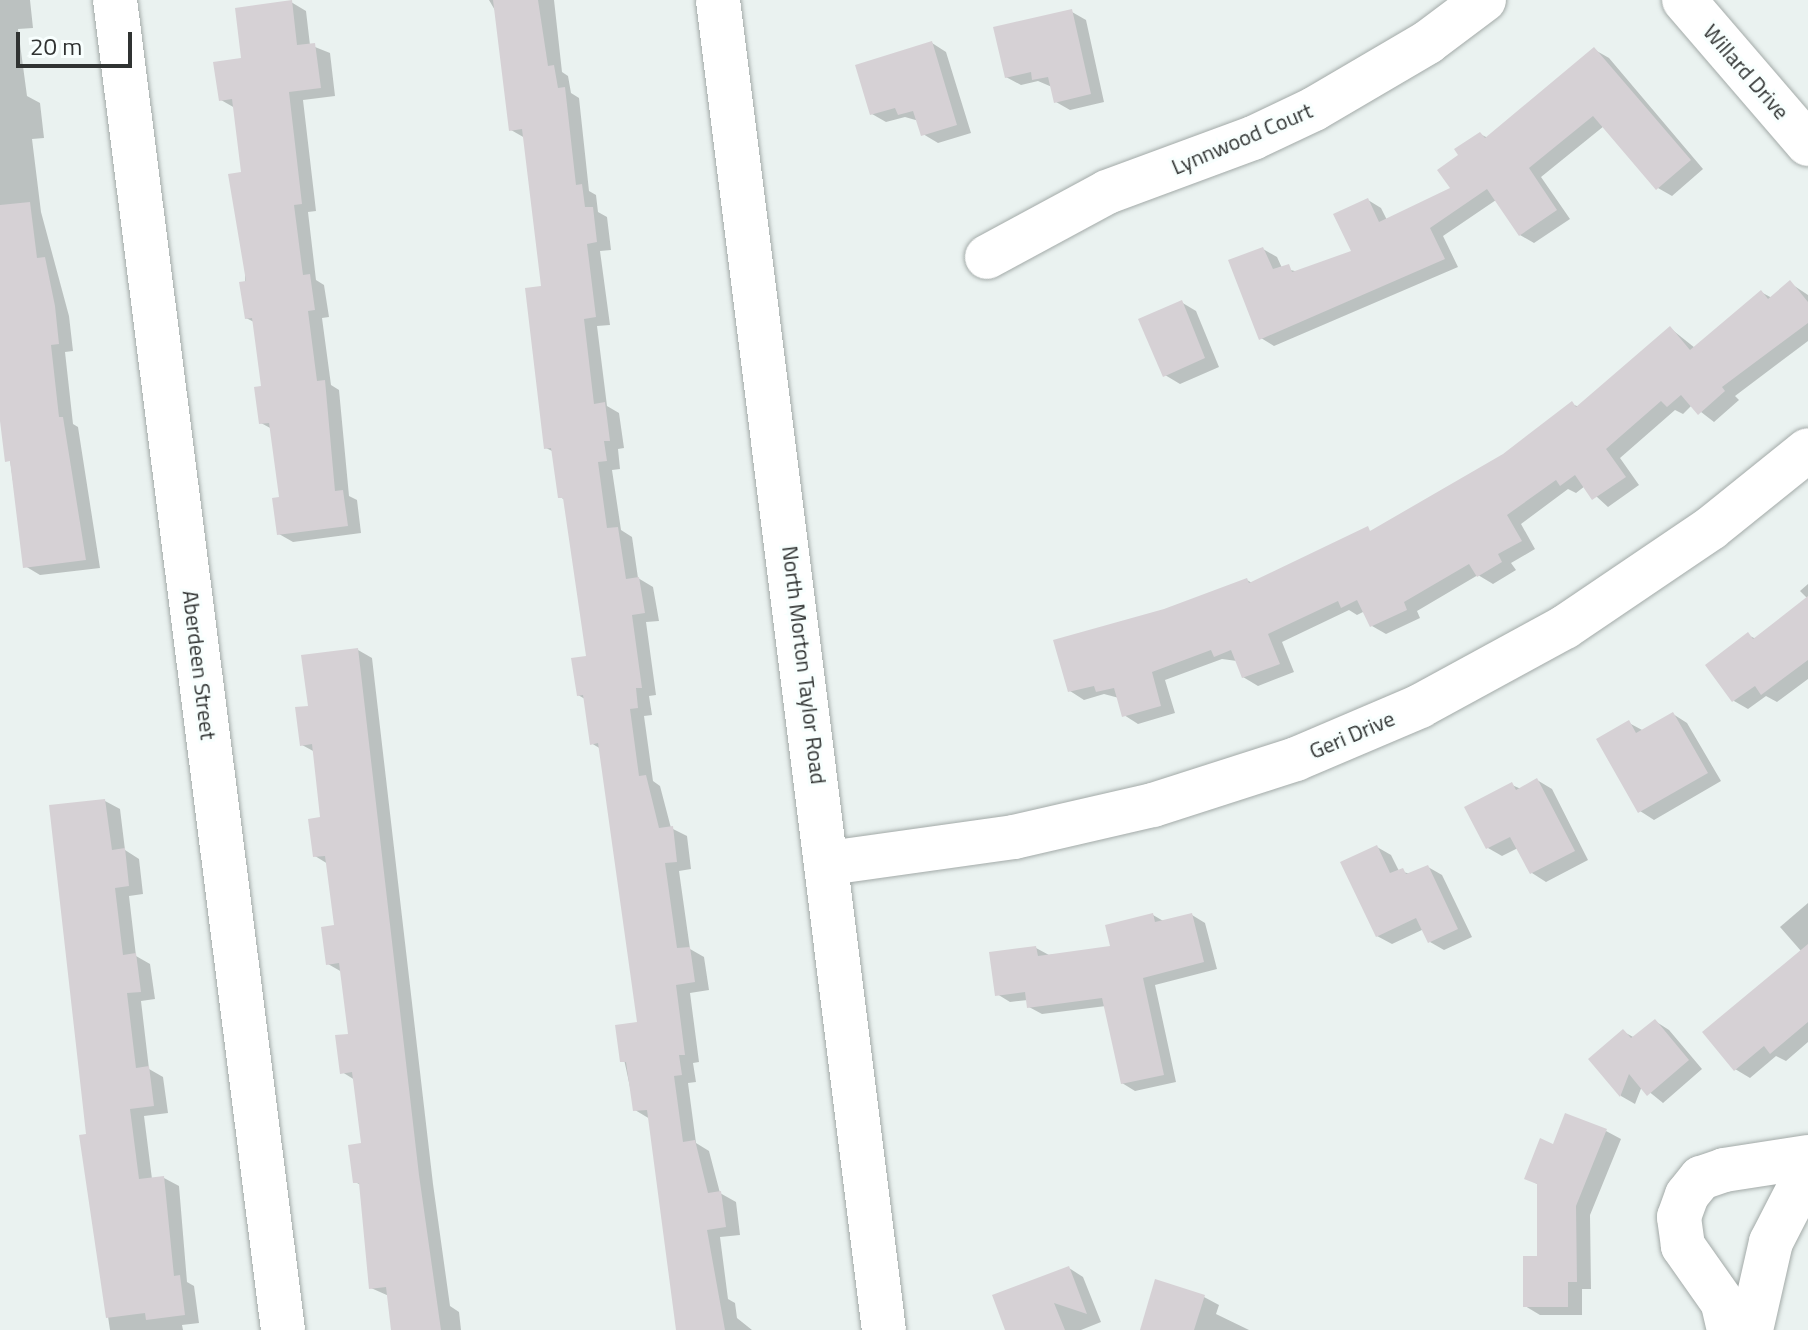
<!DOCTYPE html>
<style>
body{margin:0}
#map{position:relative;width:1808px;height:1330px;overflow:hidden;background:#eaf2f0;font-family:"Titillium Web",sans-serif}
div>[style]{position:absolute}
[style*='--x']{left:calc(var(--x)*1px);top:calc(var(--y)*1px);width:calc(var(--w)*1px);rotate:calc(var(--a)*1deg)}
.shadow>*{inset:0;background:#0003}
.building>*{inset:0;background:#d6d1d5}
.roads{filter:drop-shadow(0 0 2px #a3aaa8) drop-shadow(0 0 2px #a3aaa8)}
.minor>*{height:44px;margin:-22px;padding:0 22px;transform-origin:22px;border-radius:22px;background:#fff}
span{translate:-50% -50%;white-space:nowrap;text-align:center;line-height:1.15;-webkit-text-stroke:6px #f8fffe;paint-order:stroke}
.street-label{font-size:22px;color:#303332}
.scale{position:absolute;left:16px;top:32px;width:116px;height:36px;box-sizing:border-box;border:4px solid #303332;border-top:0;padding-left:10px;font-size:24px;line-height:28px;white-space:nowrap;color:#303332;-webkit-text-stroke:6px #f8fffe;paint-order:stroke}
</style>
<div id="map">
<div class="shadow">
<i style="clip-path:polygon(0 0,30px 0,33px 28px,18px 29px,27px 96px,40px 103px,44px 138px,32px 139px,41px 212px,69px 316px,73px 351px,65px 352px,73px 424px,78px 427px,100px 568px,40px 575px,25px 566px,0 389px)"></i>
<i style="clip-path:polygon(489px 0,554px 0,562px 72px,568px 76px,571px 93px,579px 98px,589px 191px,596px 195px,598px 212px,607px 217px,611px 250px,600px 251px,610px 325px,597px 326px,607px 406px,619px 413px,624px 448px,618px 449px,620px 469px,612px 470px,621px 530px,632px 537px,638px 578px,653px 587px,659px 621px,646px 622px,656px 695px,649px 696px,652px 715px,644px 716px,653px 781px,660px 786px,671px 828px,687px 836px,691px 869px,679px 871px,690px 949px,704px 957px,709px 990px,690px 993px,699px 1062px,693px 1063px,696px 1082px,688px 1083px,696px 1143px,709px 1151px,720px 1193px,736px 1202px,740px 1235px,720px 1237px,728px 1299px,735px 1303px,737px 1318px,752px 1330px,678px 1330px,650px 1119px,635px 1110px,617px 1027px,640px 1024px,601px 749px,591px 743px,585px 699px,578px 695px,589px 658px,565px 500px,560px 497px,554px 452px,546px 448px,543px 287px,525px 138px,511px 130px,496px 12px)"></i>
<i style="clip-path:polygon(291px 2px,306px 11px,310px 45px,330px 53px,335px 96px,303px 100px,316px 211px,308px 212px,316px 280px,324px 285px,329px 317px,322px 318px,331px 385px,339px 390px,349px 496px,357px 500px,361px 533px,293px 542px,279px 534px,281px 498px,272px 429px,261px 423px,263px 388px,254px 322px,246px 318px,243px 174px,235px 108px,221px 100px,244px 60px)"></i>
<i style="clip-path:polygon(1072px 12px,1086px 20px,1104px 102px,1070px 110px,1056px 102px,1052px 87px,1038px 81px,1021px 85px,1006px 77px)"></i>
<i style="clip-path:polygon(932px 43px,946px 52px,971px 133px,938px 143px,923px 134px,919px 121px,905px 117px,886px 122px,872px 114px)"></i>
<i style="clip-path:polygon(1595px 50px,1609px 58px,1703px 169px,1672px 196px,1658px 188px,1604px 126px,1541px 177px,1570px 219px,1534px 243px,1520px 235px,1496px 200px,1443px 236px,1458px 267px,1274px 346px,1261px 338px,1263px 249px,1277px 257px,1282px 268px,1299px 272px,1354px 252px,1368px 200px,1381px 208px,1387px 220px,1453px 189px,1461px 155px,1480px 134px,1488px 138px)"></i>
<i style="clip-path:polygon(1790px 283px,1808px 295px,1808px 341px,1735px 396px,1739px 400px,1714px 422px,1692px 405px,1683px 414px,1675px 410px,1620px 458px,1639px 485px,1608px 507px,1585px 486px,1576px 493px,1568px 489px,1521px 524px,1535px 549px,1511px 563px,1516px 570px,1493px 584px,1478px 575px,1417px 611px,1420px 618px,1386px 634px,1372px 626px,1365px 611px,1357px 615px,1349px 610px,1282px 642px,1294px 672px,1258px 686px,1243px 677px,1237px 661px,1222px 659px,1165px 680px,1175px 713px,1138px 724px,1124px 715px,1119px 698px,1104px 694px,1084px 700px,1070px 691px,1165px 611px,1247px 580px,1252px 583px,1372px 531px,1505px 455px,1572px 404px,1579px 407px,1670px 328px,1695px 348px,1761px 292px,1772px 298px)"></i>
<i style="clip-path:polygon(1181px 302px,1196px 311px,1219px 367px,1180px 384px,1165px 375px)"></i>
<i style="clip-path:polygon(1808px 584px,1808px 679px,1777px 702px,1766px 696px,1748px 709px,1734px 701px,1748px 635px,1756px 639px,1808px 599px,1800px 591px)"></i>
<i style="clip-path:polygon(358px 650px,372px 658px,433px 1184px,450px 1306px,459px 1312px,461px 1330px,393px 1330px,389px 1296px,371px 1288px,361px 1185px,355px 1182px,364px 1145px,355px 1080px,342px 1072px,350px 1035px,342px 972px,328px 964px,336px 927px,328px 864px,315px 856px,323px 819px,315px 752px,302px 745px,310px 708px)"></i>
<i style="clip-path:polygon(1673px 714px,1687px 723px,1721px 781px,1654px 820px,1640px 811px,1629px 723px,1644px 731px)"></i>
<i style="clip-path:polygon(1537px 780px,1552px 789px,1588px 860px,1546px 882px,1532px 873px,1518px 848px,1502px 856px,1488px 848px,1512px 785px,1521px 789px)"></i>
<i style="clip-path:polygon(105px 801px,120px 809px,125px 850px,139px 859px,143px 894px,129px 896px,136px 956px,150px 964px,155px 999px,141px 1001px,149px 1069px,163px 1077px,168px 1113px,144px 1116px,152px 1179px,164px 1178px,179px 1186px,187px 1282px,194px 1286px,199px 1323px,182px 1325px,183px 1330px,110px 1330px,81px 1136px,89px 1136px)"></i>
<i style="clip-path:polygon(1377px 847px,1391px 855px,1399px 871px,1411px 874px,1428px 867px,1442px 875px,1472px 937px,1444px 950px,1430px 942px,1424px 929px,1392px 944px,1377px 936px)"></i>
<i style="clip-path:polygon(1808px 903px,1808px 959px,1780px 927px)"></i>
<i style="clip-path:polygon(1153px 915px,1165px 922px,1192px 915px,1205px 923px,1217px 969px,1155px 985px,1176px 1082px,1135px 1091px,1122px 1083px,1106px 1006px,1042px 1014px,1029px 1007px,1028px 1000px,1010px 1002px,997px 994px,1036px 948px,1049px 955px,1112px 948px)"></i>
<i style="clip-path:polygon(1655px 1021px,1669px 1030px,1702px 1069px,1663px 1103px,1642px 1086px,1635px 1104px,1621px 1096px,1591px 1059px,1624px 1032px,1635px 1038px)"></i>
<i style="clip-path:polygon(1808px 1021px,1808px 1042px,1786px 1061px,1776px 1056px,1750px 1078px,1735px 1069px,1705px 1032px)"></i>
<i style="clip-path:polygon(1606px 1131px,1621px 1139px,1590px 1215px,1591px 1289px,1582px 1289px,1582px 1315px,1540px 1315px,1525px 1306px,1539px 1258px,1539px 1185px,1526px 1178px,1554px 1146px)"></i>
<i style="clip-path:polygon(1069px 1268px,1083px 1277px,1101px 1322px,1081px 1330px,1007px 1330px)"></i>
<i style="clip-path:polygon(1157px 1282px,1204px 1297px,1219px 1305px,1216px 1314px,1249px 1330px,1144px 1330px)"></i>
</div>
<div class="building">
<i style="clip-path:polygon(292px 0,297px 45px,315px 43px,321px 88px,289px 92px,302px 204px,294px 205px,303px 275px,310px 274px,315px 310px,308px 311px,317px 381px,325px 380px,335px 491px,343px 490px,348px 526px,277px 535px,272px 498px,279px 497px,269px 423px,259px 424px,254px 387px,261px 386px,252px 318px,245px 319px,239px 282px,246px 281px,228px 174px,241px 172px,232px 99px,219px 101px,213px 62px,241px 58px,235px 8px)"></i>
<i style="clip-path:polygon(493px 0,538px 0,548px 66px,554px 65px,558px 88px,565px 87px,576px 185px,582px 184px,585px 207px,593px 207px,597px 242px,587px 244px,596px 317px,584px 319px,594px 404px,605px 402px,610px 441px,604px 441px,607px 461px,598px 462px,607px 528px,618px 527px,626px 579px,639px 577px,645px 613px,632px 615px,642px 688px,636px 688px,638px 708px,630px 709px,639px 776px,646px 775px,659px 828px,673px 826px,677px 862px,665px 863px,677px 948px,690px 947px,695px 982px,676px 985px,685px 1055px,679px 1055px,682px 1075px,674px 1076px,683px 1142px,695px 1140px,708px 1193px,721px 1191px,726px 1227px,707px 1230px,725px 1330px,676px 1330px,647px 1110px,633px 1111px,626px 1062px,620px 1062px,615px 1025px,637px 1022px,598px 743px,590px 745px,583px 695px,577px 696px,571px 658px,586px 656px,563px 498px,558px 498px,551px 448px,544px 449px,525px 288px,541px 286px,522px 129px,509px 131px)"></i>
<i style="clip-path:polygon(1072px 9px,1091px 94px,1054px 103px,1048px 77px,1032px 80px,1031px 72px,1005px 78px,993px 27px)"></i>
<i style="clip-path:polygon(932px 41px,957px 125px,921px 136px,913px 111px,898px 115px,895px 108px,870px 115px,855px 65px)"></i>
<i style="clip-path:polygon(1594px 47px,1691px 160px,1656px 190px,1593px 116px,1529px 168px,1557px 210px,1519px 236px,1487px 189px,1430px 228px,1445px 259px,1259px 340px,1228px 260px,1263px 247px,1273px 269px,1289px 264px,1292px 272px,1351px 251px,1333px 214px,1368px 198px,1379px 222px,1450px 188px,1437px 170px,1458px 155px,1454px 149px,1480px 132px,1485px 138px)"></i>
<i style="clip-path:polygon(30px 202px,37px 258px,45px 257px,55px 306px,59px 344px,51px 345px,59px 417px,63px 417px,86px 560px,23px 568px,10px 461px,5px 462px,0 421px,0 205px)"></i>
<i style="clip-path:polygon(1790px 280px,1808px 302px,1808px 323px,1722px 387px,1725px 391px,1698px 415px,1681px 395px,1667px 407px,1661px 401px,1606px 449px,1626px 477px,1592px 500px,1575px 475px,1560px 486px,1556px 480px,1507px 515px,1522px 541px,1498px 554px,1502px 562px,1477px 577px,1469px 564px,1404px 602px,1407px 610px,1370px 627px,1357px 600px,1341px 608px,1338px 601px,1268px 634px,1280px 664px,1242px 678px,1231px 650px,1214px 657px,1211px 650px,1152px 672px,1161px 706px,1122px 717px,1114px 688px,1096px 692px,1094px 686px,1068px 692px,1053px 640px,1164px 609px,1247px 578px,1249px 583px,1368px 526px,1370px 531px,1503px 454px,1572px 401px,1576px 407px,1670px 326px,1690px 350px,1761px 290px,1768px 299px)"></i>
<i style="clip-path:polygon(1182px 300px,1205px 358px,1163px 377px,1138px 319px)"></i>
<i style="clip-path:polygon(1808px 596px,1808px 660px,1761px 695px,1755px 686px,1732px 702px,1705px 665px,1748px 632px,1753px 639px)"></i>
<i style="clip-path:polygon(358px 648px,419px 1175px,441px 1330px,391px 1330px,386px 1287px,369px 1289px,359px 1183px,353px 1183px,348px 1145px,361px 1143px,352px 1072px,340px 1074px,335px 1035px,348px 1034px,339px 963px,326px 965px,321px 927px,334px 925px,325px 856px,313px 857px,308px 819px,320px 817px,312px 744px,300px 746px,295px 707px,308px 706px,301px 655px)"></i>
<i style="clip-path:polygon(1673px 712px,1708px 773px,1638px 813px,1596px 739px,1629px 720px,1636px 733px)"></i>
<i style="clip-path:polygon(1537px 778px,1575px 851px,1530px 874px,1510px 837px,1486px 849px,1464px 807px,1512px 782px,1516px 790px)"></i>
<i style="clip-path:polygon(105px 799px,112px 850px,125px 848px,129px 886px,115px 888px,123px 955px,136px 953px,141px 992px,127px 993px,136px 1068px,149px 1066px,154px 1106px,130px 1109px,139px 1179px,164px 1176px,174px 1276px,180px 1275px,185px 1315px,146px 1320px,145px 1313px,106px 1318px,79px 1135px,86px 1134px,49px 805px)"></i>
<i style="clip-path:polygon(1377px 845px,1390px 873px,1403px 868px,1406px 874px,1428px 865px,1458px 929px,1428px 943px,1416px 918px,1376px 937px,1340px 862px)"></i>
<i style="clip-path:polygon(1153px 913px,1155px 922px,1192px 913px,1204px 962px,1143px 978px,1164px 1075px,1121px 1084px,1102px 998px,1027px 1008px,1025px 992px,995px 996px,989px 952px,1036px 946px,1038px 956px,1110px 946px,1105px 925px)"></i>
<i style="clip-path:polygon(1808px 944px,1808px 1022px,1770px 1054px,1764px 1046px,1734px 1071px,1702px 1032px)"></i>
<i style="clip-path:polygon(1655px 1019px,1689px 1060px,1647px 1096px,1629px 1074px,1620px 1097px,1588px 1059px,1623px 1029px,1631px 1038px)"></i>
<i style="clip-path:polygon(1565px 1113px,1607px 1129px,1576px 1206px,1577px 1282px,1568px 1282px,1568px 1307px,1523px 1307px,1523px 1256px,1537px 1256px,1537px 1184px,1524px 1179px,1540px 1138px,1553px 1144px)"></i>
<i style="clip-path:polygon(1069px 1266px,1087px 1314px,1054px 1303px,1065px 1330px,1005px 1330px,992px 1295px)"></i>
<i style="clip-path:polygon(1155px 1279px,1205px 1295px,1194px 1330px,1140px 1330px)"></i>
</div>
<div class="roads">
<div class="minor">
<i style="--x:115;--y:0;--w:1341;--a:82.8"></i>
<i style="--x:718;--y:0;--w:1340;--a:82.89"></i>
<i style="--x:1684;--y:0;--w:190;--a:49.3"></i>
<i style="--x:987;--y:257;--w:136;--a:-28.4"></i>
<i style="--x:1107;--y:192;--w:156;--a:-20.3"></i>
<i style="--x:1253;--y:138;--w:68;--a:-25.4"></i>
<i style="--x:1314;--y:109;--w:132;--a:-30.4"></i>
<i style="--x:1428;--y:42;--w:70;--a:-36.9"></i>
<i style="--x:829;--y:863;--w:187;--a:-8"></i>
<i style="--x:1014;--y:837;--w:143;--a:-13"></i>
<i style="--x:1153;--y:805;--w:150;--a:-17.8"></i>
<i style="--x:1296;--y:759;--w:135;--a:-23.1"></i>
<i style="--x:1420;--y:706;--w:165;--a:-28.6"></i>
<i style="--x:1565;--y:627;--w:176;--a:-34.1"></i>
<i style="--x:1711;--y:528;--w:124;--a:-38.8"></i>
<i style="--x:1729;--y:1330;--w:28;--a:-103"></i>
<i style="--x:1723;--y:1303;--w:70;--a:-125.1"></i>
<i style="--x:1683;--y:1246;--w:29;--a:-98"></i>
<i style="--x:1679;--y:1217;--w:23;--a:-70"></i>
<i style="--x:1687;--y:1195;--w:22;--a:-51"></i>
<i style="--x:1701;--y:1178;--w:24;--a:-19"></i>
<i style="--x:1724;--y:1170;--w:85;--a:-8.8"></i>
<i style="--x:1751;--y:1330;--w:90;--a:-77.2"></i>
<i style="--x:1771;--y:1242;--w:81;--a:-62.8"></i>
</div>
</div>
<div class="street-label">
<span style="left:1746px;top:72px;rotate:49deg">Willard Drive</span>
<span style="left:1242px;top:139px;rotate:-23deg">Lynnwood Court</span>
<span style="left:199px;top:665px;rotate:83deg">Aberdeen Street</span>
<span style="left:804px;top:665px;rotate:83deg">North Morton Taylor Road</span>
<span style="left:1352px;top:735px;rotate:-23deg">Geri Drive</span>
</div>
<div class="scale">20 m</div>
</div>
